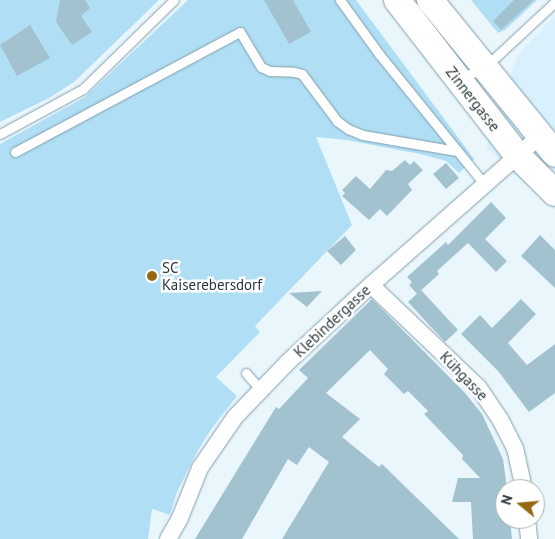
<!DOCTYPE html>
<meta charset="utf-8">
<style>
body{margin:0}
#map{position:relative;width:555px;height:539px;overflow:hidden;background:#e9f6fc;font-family:"PT Sans",sans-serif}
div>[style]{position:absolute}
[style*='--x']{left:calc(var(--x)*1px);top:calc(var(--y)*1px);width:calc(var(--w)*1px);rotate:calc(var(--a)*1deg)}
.built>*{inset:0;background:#d8f1fc}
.green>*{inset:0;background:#b0dff5}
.building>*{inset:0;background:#a3c2d0}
.roads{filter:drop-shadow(0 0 1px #819fad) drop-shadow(0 0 1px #819fad)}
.lane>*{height:9px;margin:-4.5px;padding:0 4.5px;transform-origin:4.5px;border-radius:4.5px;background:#fff}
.street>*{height:16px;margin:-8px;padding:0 8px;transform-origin:8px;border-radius:8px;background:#fff}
.primary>*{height:26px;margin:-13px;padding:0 13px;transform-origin:13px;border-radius:13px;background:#fff}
.dots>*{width:14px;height:14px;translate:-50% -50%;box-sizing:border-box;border:2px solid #fff;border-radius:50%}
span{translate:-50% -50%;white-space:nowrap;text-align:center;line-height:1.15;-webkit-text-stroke:5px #fff;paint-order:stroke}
.street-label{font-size:15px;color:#2a363c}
.poi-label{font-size:15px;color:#2a363c}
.left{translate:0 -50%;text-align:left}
.north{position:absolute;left:495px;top:479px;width:50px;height:50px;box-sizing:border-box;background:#fff;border:1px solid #aaafb1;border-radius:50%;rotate:287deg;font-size:14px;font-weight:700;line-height:20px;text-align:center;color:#2a363c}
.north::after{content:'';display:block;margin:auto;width:18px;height:22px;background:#956815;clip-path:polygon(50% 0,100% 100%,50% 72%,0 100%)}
</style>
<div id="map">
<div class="built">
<i style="clip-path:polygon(555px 15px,555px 210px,486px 148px,517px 56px)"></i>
</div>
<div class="green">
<i style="clip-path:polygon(0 0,159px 0,74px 82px,49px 98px,0 122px)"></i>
<i style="clip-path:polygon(188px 0,356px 0,474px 159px,459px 173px,446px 161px,420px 154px,347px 140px,316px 137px,352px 225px,255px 326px,260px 332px,216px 377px,237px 396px,212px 428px,198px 450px,177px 492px,170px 515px,152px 509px,148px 539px,0 539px,0 144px,85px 97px)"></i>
<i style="clip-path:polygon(471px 0,537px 0,505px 30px,498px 33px)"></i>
</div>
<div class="building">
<i style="clip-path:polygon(60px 0,85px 0,90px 8px,81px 16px,92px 32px,72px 45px,56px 22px)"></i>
<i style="clip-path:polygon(264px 0,293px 0,311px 32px,289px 44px)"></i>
<i style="clip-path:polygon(514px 0,534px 0,501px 30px,493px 21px)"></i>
<i style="clip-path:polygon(30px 25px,50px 58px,17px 76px,0 45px)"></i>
<i style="clip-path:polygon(405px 160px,410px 165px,414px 161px,423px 170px,408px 184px,412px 190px,387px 216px,380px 209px,369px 220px,342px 196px,345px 193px,342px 190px,356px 176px,370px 189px,386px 170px,392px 171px)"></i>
<i style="clip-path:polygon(446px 163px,459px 178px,446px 189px,433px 174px)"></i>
<i style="clip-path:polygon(491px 202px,506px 218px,485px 239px,507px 261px,496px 272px,468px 243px,437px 271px,439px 274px,417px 294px,409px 285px,412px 282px,407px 277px,446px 242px,448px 245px)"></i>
<i style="clip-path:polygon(540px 235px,555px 250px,555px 288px,521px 256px)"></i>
<i style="clip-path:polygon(345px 236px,356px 250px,341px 265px,327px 251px)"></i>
<i style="clip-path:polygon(421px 290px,458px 330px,445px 342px,408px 302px)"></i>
<i style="clip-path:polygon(322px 291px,307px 307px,289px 293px)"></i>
<i style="clip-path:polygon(372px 299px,465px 393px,482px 414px,503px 459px,507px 489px,505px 489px,505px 519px,510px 519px,512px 539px,473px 539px,471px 502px,452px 502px,458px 478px,480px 478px,462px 459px,463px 455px,424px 414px,428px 411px,408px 391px,404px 394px,384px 374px,388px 369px,370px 350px,326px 393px,360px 419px,342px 437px,379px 467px,382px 464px,459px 539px,282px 539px,329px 462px,309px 447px,297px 465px,288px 459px,242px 539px,195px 539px,276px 407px,279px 409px,308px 378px,299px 370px)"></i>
<i style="clip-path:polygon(521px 299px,536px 314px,508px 343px,527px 365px,555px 344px,555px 393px,529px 412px,498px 371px,461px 334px,480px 315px,492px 328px)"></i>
</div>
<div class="roads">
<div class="lane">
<i style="--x:340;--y:0;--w:67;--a:54.2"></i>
<i style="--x:379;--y:54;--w:170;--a:51"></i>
<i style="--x:461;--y:78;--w:25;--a:-23"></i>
<i style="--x:484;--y:68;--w:97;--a:-42.9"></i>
<i style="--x:0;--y:134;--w:94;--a:-28.5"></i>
<i style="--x:83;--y:89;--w:127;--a:-44.4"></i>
<i style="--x:15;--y:152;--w:255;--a:-28.1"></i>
<i style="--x:240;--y:32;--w:41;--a:59"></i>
<i style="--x:261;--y:67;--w:10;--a:24"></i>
<i style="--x:270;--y:71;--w:24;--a:2"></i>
<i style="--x:294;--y:72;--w:8;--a:14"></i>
<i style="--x:302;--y:74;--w:59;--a:53.3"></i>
<i style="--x:337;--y:121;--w:14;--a:36"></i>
<i style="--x:348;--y:129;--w:16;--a:22"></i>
<i style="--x:363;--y:135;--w:95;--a:9.7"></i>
<i style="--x:246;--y:373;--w:23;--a:49"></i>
</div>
<div class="street">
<i style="--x:371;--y:285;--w:149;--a:43.6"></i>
<i style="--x:479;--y:388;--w:37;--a:56"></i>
<i style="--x:500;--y:419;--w:33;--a:63"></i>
<i style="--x:515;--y:448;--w:42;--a:77.6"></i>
<i style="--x:527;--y:519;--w:20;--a:84"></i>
<i style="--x:168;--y:539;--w:24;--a:-60"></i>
<i style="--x:180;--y:518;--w:54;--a:-68.2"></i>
<i style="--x:200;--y:468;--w:62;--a:-55.5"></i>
<i style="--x:235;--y:417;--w:76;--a:-46.1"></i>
<i style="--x:288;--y:362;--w:113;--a:-42.9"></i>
<i style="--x:371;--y:285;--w:224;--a:-41.4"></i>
</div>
<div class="primary">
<i style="--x:397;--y:0;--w:197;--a:52.2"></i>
<i style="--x:518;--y:156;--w:52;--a:45"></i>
<i style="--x:430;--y:0;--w:198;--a:50.9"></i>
</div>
</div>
<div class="dots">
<i style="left:152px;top:276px;background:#956815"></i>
</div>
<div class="street-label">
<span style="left:473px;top:99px;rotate:52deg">Zinnergasse</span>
<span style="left:332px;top:321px;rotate:-43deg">Klebindergasse</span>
<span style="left:464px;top:376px;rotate:46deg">Kühgasse</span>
</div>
<div class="poi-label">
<span class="left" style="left:162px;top:276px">SC<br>Kaiserebersdorf</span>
</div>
<div class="north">N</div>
</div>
